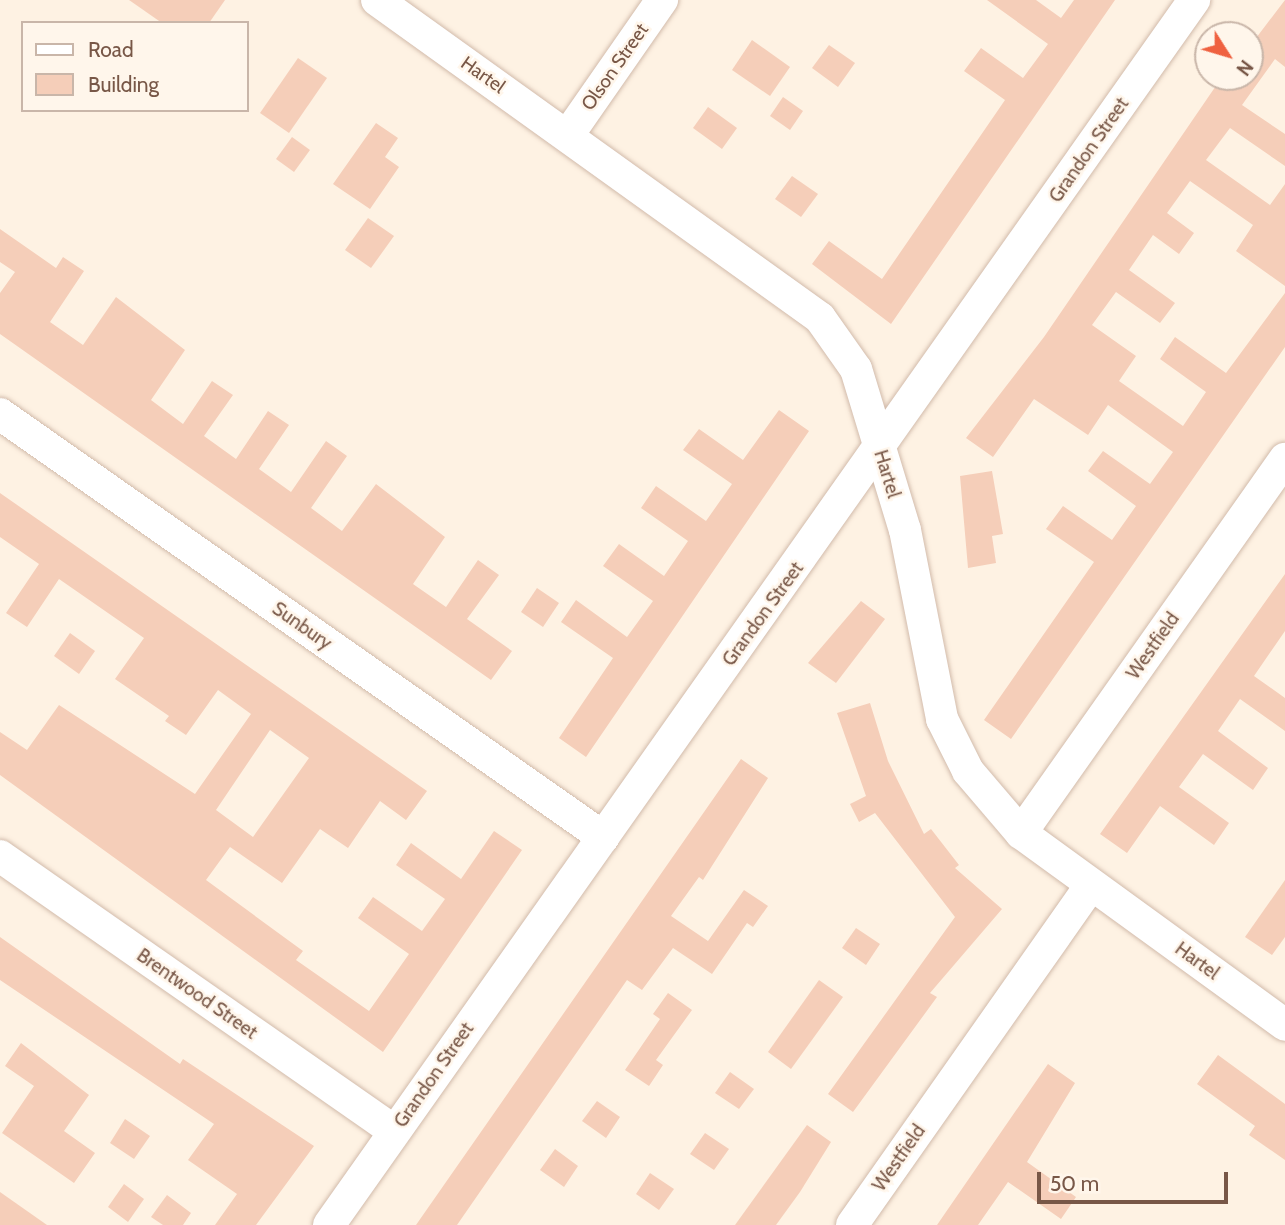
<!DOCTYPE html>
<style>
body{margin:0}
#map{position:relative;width:1285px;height:1225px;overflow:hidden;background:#fef2e3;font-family:Cabin,sans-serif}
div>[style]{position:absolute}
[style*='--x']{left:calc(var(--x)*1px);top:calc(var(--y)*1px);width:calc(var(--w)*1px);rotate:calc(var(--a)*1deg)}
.building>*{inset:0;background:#f5ceb9}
.roads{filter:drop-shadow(0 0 2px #d2bbab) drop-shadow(0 0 2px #d2bbab)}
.street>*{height:32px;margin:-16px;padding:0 16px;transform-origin:16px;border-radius:16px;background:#fff}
span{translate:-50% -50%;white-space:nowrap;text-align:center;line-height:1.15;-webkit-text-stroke:5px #fff6eb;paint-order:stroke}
.street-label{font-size:19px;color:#785747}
.legend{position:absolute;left:21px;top:21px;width:228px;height:91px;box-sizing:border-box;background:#fff6eb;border:2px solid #c9b6a9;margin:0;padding:9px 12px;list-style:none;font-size:21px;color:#785747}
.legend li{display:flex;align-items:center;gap:14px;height:35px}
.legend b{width:35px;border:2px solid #c9b6a9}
.north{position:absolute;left:1194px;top:21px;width:70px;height:70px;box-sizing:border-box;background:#fff6eb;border:2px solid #c9b6a9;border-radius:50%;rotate:127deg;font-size:19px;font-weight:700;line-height:28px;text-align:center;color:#785747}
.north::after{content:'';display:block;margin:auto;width:24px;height:32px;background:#ef6140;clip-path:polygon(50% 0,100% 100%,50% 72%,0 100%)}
.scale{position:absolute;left:1037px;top:1172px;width:191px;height:32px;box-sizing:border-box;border:4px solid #785747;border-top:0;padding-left:9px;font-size:21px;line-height:24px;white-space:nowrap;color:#785747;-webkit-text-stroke:5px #fff6eb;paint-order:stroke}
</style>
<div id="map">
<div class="building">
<i style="clip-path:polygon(129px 0,225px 0,209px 23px,162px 23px)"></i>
<i style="clip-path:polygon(987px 0,1036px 0,1061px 18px,1074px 0,1115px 0,891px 324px,812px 264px,829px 241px,882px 279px,1005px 100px,964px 71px,981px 48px,1023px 78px,1048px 44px)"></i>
<i style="clip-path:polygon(1285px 0,1285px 67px,1275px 59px,1242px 105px,1285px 134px,1285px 166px,1230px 128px,1206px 160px,1270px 205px,1285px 184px,1285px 286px,1236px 251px,1253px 225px,1190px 181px,1167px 213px,1194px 233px,1179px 254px,1153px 235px,1129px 270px,1175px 303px,1160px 323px,1116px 292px,1092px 325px,1136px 356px,1119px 381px,1183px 426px,1206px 392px,1160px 359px,1175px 337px,1226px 373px,1285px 293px,1285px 347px,1011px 739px,984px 720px,1094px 562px,1046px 529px,1063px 506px,1112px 540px,1136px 506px,1088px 471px,1103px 451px,1150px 484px,1173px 452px,1108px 405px,1088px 435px,1034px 399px,993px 457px,966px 438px,1044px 337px,1222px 77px,1250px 77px,1250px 46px)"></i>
<i style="clip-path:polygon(752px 40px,790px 67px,770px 96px,732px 70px)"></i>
<i style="clip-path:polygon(829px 45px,855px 63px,838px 87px,812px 68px)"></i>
<i style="clip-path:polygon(298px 58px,327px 78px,289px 133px,260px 113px)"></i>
<i style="clip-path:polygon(783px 97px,803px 111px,790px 130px,770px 116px)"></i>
<i style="clip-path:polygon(708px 107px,737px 128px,722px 149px,693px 128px)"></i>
<i style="clip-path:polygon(376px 123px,398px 138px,385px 157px,399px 167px,370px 209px,333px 184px)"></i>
<i style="clip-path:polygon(292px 137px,310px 150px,294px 172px,276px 159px)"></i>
<i style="clip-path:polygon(792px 176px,818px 194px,801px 217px,775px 199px)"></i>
<i style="clip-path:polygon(368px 218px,394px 236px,371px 268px,345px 250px)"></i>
<i style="clip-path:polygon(0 229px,56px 268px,63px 257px,84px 271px,50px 322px,83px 345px,116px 297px,185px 350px,151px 400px,183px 424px,212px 381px,233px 395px,204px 436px,236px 459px,268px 411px,289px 425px,259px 469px,291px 492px,326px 441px,347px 456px,311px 508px,342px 531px,376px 484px,445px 537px,413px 584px,446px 607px,478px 560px,499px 575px,467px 619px,512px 651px,491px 680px,0 334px,0 293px,15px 272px,0 262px)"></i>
<i style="clip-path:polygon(779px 410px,809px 431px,586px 757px,559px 738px,613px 658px,561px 622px,576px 600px,627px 637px,653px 601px,603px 566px,619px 544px,664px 576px,688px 541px,641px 508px,656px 486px,706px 521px,732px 484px,683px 450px,699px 429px,743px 460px)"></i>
<i style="clip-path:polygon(992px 471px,1003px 534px,992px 536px,996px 563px,968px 568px,960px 476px)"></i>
<i style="clip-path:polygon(evenodd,0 493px,427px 791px,406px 820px,380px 801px,348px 848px,320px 829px,282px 883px,230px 847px,206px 880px,303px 951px,296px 960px,369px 1011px,409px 954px,358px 918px,373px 897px,422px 931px,445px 899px,396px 865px,411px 843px,461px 879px,494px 831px,522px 850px,383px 1052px,0 775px,0 732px,27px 750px,59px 705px,195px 794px,251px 714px,218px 690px,186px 735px,165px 721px,169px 716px,115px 679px,144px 638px,59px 579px,27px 627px,6px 613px,39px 564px,0 537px,0 493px,270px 730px,309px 758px,253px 837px,216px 810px,270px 730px)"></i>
<i style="clip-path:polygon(1285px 574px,1285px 631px,1254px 676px,1285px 698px,1285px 731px,1240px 699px,1218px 731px,1268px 768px,1253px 790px,1203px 754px,1179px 787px,1229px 823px,1214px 845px,1160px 806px,1127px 853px,1100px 834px)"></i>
<i style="clip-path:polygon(537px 588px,559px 603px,543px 627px,521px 612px)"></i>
<i style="clip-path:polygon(861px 601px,885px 619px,836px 683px,808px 663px)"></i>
<i style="clip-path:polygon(70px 633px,95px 651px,79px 674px,54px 656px)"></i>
<i style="clip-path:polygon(870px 703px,888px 761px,924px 834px,931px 829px,959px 865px,955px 868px,1002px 909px,930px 993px,937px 997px,853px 1112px,828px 1094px,955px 917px,875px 813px,859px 822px,850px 804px,866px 796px,837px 713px)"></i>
<i style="clip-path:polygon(741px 759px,768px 778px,703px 880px,699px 877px,671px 916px,708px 941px,744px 890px,768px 906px,753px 927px,747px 923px,712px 974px,673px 948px,642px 990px,627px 980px,457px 1225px,416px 1225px)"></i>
<i style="clip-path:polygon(1285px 880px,1285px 937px,1272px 955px,1245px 937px)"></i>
<i style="clip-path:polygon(856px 928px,880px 944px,866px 965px,842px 948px)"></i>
<i style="clip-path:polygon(0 937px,180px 1064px,183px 1059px,314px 1146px,256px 1225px,215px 1225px,237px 1194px,188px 1160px,214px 1124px,0 980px)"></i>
<i style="clip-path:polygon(819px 980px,843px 997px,791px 1069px,768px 1052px)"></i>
<i style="clip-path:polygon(668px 993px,692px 1010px,656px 1060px,663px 1065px,649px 1086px,625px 1070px,660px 1019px,653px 1014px)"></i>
<i style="clip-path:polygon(21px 1043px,89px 1095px,64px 1131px,95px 1153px,74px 1183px,2px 1133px,34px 1086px,5px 1066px)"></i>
<i style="clip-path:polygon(1218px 1055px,1285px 1104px,1285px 1160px,1249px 1135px,1255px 1126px,1197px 1084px)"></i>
<i style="clip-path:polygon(1048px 1064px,1075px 1083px,1027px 1162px,1076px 1197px,1061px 1219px,1008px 1182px,978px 1225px,937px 1225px)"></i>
<i style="clip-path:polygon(730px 1072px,754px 1089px,739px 1109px,715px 1093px)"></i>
<i style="clip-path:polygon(597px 1101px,620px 1117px,606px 1138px,582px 1121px)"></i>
<i style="clip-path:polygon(125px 1119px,150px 1136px,134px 1159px,110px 1143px)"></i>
<i style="clip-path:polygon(807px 1125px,831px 1142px,800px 1192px,776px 1225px,735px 1225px)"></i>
<i style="clip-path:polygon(705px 1133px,729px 1149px,714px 1170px,690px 1154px)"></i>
<i style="clip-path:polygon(555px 1149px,578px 1166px,564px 1187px,540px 1170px)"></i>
<i style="clip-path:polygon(650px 1173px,674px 1189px,659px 1210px,636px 1194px)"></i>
<i style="clip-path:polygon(124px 1184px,144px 1199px,128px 1222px,108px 1207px)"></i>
<i style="clip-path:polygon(0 1192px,47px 1225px,0 1225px)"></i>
<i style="clip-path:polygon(167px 1195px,191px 1213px,183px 1225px,163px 1225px,151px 1217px)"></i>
</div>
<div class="roads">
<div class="street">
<i style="--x:377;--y:0;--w:545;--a:35.67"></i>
<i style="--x:820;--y:318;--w:62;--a:54.8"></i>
<i style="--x:856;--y:369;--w:168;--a:73.1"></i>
<i style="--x:905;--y:530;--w:193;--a:78.9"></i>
<i style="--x:942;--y:719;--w:58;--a:63.4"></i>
<i style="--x:968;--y:771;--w:82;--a:49.5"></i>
<i style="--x:1021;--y:833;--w:326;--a:36"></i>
<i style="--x:568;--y:135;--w:165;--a:-55.2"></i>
<i style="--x:0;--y:414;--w:737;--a:35.05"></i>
<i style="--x:1021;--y:833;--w:458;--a:-54.8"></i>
<i style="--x:0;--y:856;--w:480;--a:34.9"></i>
<i style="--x:329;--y:1225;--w:1500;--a:-54.77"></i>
<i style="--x:852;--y:1225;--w:416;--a:-54.9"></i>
</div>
</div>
<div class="street-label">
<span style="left:615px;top:67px;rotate:-55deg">Olson Street</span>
<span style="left:483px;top:75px;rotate:35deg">Hartel</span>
<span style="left:1089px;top:150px;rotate:-55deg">Grandon Street</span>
<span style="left:887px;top:474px;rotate:73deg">Hartel</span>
<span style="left:763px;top:614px;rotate:-54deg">Grandon Street</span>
<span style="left:302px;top:626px;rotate:35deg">Sunbury</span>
<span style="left:1153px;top:646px;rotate:-55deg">Westfield</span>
<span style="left:1197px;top:961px;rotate:36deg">Hartel</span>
<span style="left:197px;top:994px;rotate:35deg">Brentwood Street</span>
<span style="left:434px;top:1075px;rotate:-55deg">Grandon Street</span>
<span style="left:899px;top:1158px;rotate:-55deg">Westfield</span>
</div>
<ul class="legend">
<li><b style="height:9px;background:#fff"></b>Road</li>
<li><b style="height:19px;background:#f5ceb9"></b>Building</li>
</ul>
<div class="north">N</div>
<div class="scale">50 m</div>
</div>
